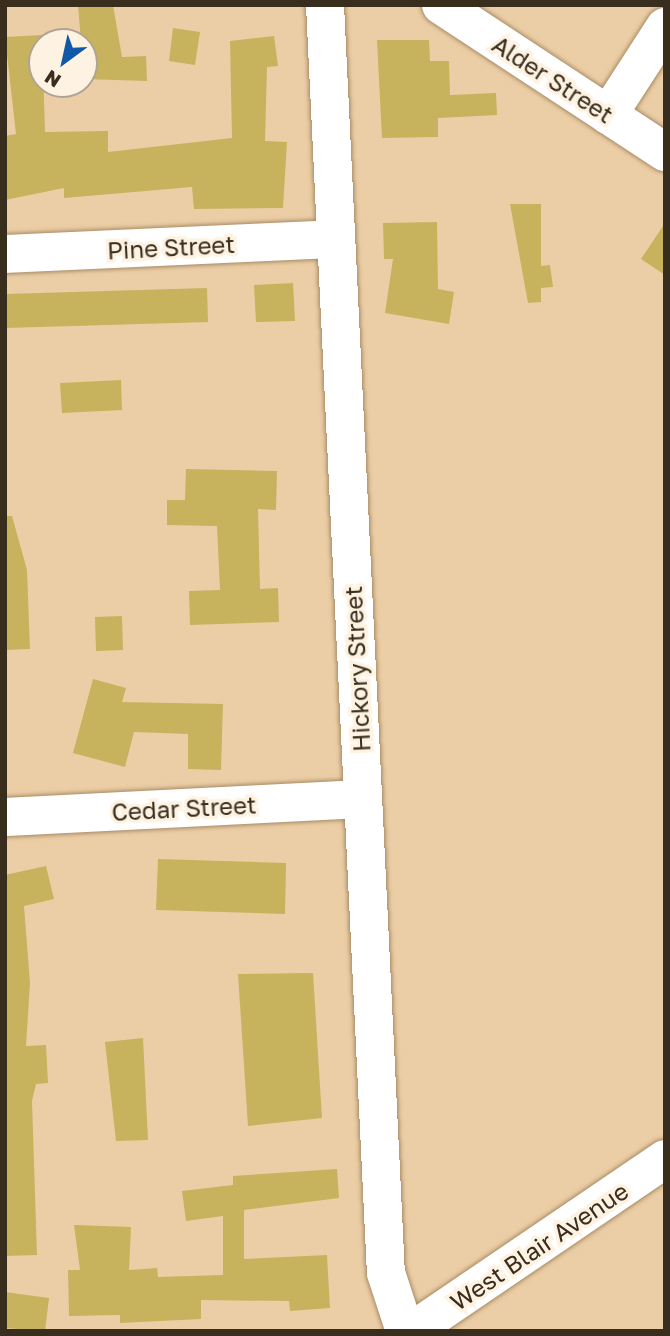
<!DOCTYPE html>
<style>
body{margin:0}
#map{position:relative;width:670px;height:1336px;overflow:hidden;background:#eccea6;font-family:"Golos Text",sans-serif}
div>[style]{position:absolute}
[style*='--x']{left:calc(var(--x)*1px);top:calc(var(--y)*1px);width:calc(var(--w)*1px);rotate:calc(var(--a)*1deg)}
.building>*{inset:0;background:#c7b25e}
.roads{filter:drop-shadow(0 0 2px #a88c66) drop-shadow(0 0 2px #a88c66)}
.minor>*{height:38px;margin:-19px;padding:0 19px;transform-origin:19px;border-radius:19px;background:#fff}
.major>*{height:38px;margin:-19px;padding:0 19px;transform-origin:19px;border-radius:19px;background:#fff}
span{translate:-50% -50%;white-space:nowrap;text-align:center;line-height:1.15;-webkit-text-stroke:7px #fef2e2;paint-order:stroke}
.street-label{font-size:24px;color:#392e1e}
.frame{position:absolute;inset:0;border:7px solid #392e1e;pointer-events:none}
.north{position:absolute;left:28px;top:28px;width:70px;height:70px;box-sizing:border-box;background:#fef2e2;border:2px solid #afa494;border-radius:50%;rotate:213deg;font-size:19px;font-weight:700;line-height:28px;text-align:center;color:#392e1e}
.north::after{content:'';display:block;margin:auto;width:24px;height:32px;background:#1159a8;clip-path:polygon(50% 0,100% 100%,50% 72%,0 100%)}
</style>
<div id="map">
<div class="building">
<i style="clip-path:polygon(78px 5px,113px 5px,122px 57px,146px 56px,147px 81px,84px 79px)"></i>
<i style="clip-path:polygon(173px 28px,200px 32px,195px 65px,169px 61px)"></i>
<i style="clip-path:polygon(42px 35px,45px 132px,108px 131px,108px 152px,232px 138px,230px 41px,274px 36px,278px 66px,267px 67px,265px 141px,287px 142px,283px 208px,194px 209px,192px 187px,64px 198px,64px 188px,5px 200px,5px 136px,16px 134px,5px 37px)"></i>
<i style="clip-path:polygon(377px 40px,429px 40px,430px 61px,449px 61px,450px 95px,496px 93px,497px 115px,438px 118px,438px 137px,382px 138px)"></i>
<i style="clip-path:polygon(510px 204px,541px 204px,541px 266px,550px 265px,553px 287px,541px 288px,541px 302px,528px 303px)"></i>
<i style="clip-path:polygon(437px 222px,438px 289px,454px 292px,449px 324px,385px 313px,393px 259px,384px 259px,383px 223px)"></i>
<i style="clip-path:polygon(665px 223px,665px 275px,641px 259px)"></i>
<i style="clip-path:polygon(293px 283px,295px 321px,256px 322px,254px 285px)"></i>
<i style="clip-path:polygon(207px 288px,208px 322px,5px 328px,5px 294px)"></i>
<i style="clip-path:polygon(121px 380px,122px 410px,62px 413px,60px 383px)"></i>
<i style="clip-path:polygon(186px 469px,277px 471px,276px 510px,258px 509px,260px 589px,278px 588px,279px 622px,190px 625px,189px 591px,220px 590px,217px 526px,167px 525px,167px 500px,185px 500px)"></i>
<i style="clip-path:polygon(5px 516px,12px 516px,27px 570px,30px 649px,5px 650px)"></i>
<i style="clip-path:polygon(122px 616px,123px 650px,96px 651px,95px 617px)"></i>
<i style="clip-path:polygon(93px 679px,126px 688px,122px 702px,223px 704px,221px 770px,188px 769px,188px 734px,134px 732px,125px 767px,73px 753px)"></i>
<i style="clip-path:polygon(158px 859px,286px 863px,285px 914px,156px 910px)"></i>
<i style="clip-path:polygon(46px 866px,54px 899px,24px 906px,30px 983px,26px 1046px,46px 1045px,48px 1083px,36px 1084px,32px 1101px,37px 1255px,5px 1256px,5px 875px)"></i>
<i style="clip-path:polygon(313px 973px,322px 1118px,248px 1126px,238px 974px)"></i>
<i style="clip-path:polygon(143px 1038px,148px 1140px,116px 1141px,105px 1042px)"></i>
<i style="clip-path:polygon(337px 1169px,339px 1198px,244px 1210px,244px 1259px,327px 1255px,330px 1308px,290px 1311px,289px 1301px,201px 1300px,201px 1319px,120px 1323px,120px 1315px,69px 1316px,68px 1270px,80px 1270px,74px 1225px,131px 1227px,129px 1270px,157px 1268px,158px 1277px,223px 1275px,223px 1216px,186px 1221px,182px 1191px,233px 1185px,233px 1176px)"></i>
<i style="clip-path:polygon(5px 1292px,49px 1298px,45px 1331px,5px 1328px)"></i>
</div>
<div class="roads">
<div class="minor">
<i style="--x:325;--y:5;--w:1269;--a:87.25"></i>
<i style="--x:386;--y:1273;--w:61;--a:71.9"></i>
<i style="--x:441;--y:5;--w:268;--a:33.3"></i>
<i style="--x:608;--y:115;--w:105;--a:-57.1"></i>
<i style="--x:5;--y:254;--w:331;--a:-2.6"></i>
<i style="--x:5;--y:817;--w:358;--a:-2.9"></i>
</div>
<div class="major">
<i style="--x:412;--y:1331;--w:306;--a:-34.2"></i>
</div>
</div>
<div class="street-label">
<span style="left:553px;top:79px;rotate:33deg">Alder Street</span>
<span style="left:171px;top:247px;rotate:-3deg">Pine Street</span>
<span style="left:357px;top:669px;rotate:-93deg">Hickory Street</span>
<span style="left:184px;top:808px;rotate:-3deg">Cedar Street</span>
<span style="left:539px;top:1246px;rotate:-34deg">West Blair Avenue</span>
</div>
<div class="frame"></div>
<div class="north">N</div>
</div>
